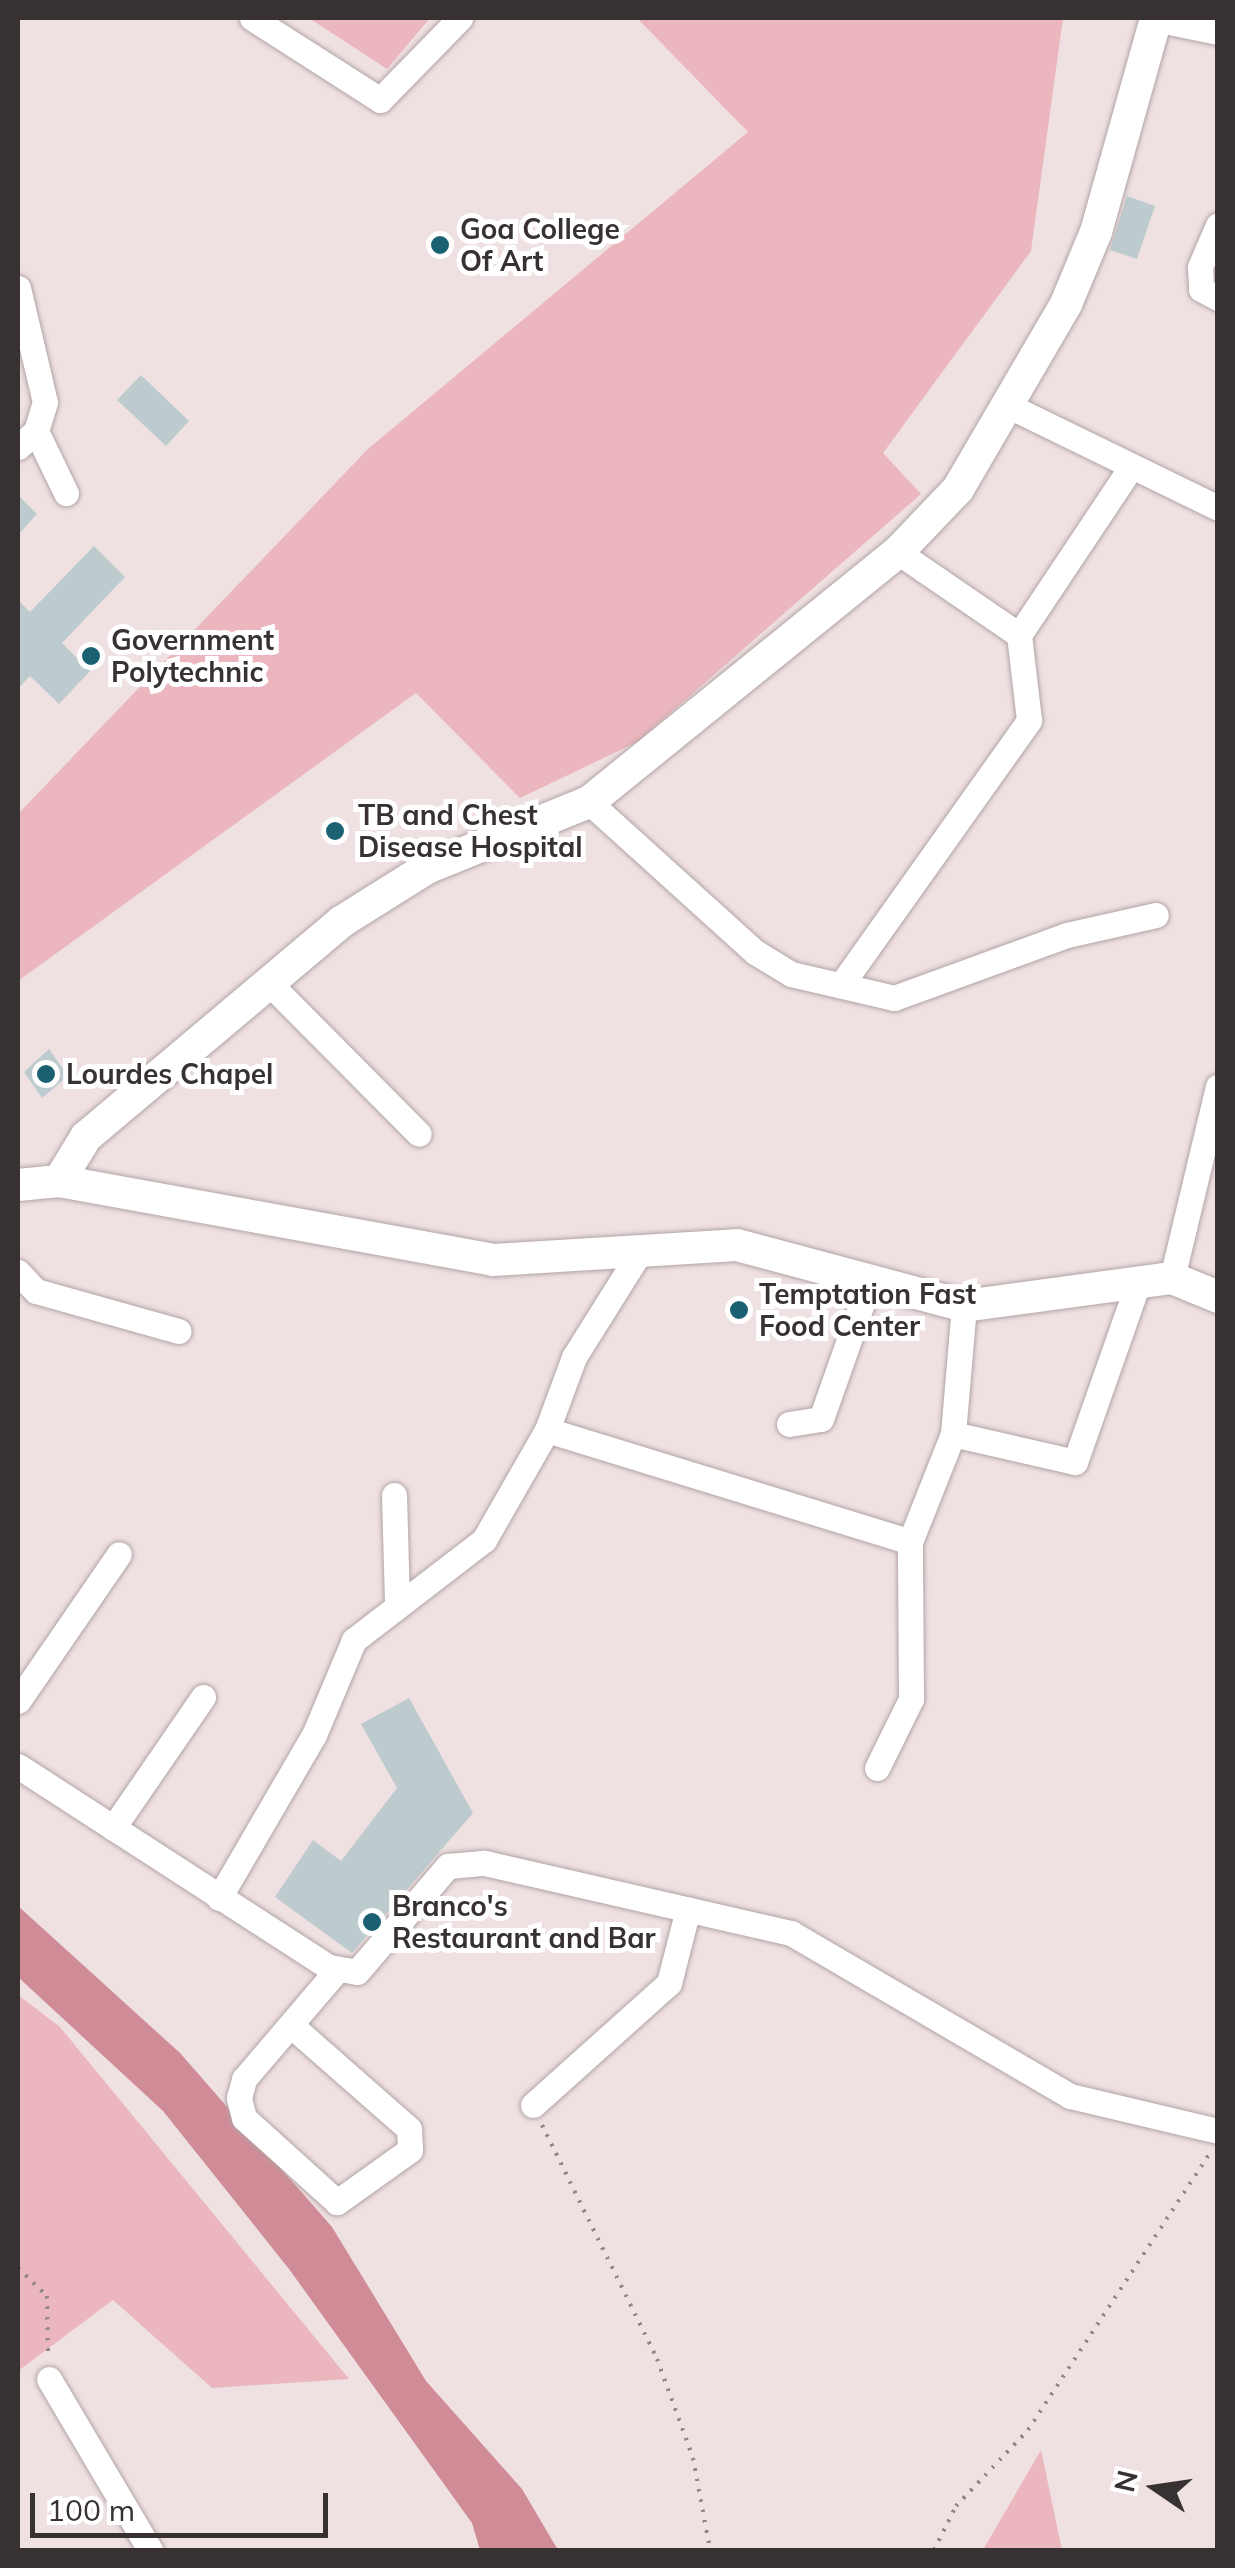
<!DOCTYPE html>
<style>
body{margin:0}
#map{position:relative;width:1235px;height:2568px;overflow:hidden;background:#efe0e1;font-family:Mulish,sans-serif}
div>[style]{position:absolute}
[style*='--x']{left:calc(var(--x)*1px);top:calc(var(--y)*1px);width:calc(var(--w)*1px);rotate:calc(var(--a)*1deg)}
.green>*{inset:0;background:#ebb6bd}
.water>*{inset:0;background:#d08c96}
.building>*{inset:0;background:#bdcbcf}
.path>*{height:4px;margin-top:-2px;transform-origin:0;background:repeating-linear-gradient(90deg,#918788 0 2.5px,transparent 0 10.5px)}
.roads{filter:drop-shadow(0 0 2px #b2a4a6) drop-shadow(0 0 2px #b2a4a6)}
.minor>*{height:25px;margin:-12.5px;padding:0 12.5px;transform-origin:12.5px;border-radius:12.5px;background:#fff}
.major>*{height:32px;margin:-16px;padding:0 16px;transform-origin:16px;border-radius:16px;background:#fff}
.dots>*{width:28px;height:28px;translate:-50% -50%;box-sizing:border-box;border:5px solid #fff;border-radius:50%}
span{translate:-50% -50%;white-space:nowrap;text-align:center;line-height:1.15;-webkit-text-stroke:10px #fff;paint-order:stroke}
.poi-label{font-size:28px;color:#373132;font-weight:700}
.left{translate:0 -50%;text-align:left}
.frame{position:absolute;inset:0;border:20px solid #373132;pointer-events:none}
.north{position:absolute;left:1105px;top:2438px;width:100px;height:100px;-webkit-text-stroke:8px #fff;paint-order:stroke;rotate:283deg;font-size:28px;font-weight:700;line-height:40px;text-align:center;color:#373132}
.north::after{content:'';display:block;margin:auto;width:35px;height:45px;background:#373132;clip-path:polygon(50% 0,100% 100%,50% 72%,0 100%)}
.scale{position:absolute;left:30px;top:2493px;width:298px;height:45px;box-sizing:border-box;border:5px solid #373132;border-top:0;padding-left:12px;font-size:30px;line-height:35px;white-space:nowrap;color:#373132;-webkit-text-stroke:8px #fff;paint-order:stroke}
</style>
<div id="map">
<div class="green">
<i style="clip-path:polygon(309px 18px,430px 18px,387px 69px)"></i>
<i style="clip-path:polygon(637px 18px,1063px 18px,1031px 251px,883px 453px,921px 494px,637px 742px,520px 798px,416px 693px,18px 981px,18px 814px,368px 449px,748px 132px)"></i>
<i style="clip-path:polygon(18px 1995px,60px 2027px,349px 2379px,212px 2388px,113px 2300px,18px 2371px)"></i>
<i style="clip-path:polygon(1041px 2450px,1062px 2550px,983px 2550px)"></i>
</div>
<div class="water">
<i style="clip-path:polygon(18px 1906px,180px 2053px,332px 2227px,426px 2381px,522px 2489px,558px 2550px,480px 2550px,472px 2523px,289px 2269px,163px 2111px,18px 1977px)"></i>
</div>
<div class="building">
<i style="clip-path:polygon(1127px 196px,1155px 206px,1137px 259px,1110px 250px)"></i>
<i style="clip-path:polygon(141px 375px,189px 421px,166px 446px,117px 400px)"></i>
<i style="clip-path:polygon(18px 495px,37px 514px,18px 535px)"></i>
<i style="clip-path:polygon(94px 546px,125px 577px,62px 643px,90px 671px,59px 704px,30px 676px,18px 689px,18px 600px,30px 612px)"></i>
<i style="clip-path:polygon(49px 1049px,68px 1076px,42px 1098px,24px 1072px)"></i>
<i style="clip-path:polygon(409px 1698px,473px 1813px,352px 1953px,275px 1897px,313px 1840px,341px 1861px,397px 1788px,361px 1724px)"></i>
</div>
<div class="path">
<i style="--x:542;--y:2125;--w:261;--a:63.8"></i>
<i style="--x:657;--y:2359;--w:105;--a:70"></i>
<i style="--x:693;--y:2458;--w:94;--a:79.5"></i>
<i style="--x:18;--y:2268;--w:40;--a:44"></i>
<i style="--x:47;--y:2296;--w:60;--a:89"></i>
<i style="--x:934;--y:2550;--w:49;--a:-63.4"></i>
<i style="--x:956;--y:2506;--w:105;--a:-46.5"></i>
<i style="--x:1028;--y:2430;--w:335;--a:-56.7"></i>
</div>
<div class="roads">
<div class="minor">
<i style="--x:252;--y:18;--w:152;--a:32.6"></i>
<i style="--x:380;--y:100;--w:115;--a:-45.7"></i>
<i style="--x:1155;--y:19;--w:64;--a:11.7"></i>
<i style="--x:1218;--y:225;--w:46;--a:113.2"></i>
<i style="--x:1200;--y:267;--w:22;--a:87"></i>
<i style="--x:1201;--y:289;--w:19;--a:28"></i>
<i style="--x:18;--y:288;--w:117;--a:76.7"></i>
<i style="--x:45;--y:402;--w:30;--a:107"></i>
<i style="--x:36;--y:431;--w:24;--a:138"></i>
<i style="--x:1011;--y:407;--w:230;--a:26"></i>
<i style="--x:36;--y:431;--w:69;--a:64.2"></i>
<i style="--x:1019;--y:635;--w:198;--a:-56.3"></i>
<i style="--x:589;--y:802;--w:224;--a:42.1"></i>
<i style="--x:755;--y:952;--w:42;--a:31.4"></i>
<i style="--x:791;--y:974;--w:106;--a:13.1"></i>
<i style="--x:894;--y:998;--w:184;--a:-20"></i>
<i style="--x:1067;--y:935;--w:91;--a:-12.7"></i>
<i style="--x:270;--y:984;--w:211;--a:45.2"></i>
<i style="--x:841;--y:985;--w:325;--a:-54.6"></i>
<i style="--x:1029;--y:720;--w:86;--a:-96.7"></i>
<i style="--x:1019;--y:635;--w:147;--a:-145.6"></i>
<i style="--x:18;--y:1272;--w:26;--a:47"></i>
<i style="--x:36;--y:1291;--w:148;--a:15.7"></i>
<i style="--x:1172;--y:1278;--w:197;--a:-76.5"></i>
<i style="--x:789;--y:1424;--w:32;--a:-9"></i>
<i style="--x:821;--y:1419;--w:146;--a:-70.5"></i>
<i style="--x:547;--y:1430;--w:380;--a:17.1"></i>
<i style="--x:910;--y:1542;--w:116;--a:-68.3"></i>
<i style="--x:953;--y:1434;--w:128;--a:-85.1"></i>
<i style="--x:953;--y:1434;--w:125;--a:12.9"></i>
<i style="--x:1075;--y:1462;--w:193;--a:-70.6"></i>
<i style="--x:394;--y:1495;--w:107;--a:88.4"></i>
<i style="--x:18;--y:1701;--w:178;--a:-55.5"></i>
<i style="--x:18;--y:1766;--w:370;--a:32.9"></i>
<i style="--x:329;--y:1967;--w:28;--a:10"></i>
<i style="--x:357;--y:1972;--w:140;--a:-49.4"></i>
<i style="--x:448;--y:1866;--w:37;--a:-5"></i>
<i style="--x:485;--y:1863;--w:314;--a:12.9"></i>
<i style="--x:791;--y:1933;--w:323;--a:30.3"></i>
<i style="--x:1070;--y:2096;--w:152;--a:13.3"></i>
<i style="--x:877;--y:1768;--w:77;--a:-63.8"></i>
<i style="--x:911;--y:1699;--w:157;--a:-90.4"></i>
<i style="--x:113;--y:1828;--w:159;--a:-55.5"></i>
<i style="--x:219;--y:1898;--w:189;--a:-59.8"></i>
<i style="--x:314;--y:1735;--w:103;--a:-67.2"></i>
<i style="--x:354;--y:1640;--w:164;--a:-37.6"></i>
<i style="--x:484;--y:1540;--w:127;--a:-60.2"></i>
<i style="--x:547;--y:1430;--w:78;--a:-69.7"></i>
<i style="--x:574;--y:1357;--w:126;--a:-57.9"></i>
<i style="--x:293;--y:2027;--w:154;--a:41.3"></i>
<i style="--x:409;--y:2129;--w:21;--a:87"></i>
<i style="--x:410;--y:2150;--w:90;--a:144.5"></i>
<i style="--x:337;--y:2202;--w:125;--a:-137.9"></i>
<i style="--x:244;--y:2118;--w:21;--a:-104"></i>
<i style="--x:239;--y:2098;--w:20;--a:-75"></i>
<i style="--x:244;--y:2079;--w:145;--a:-49.5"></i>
<i style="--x:533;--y:2105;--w:183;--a:-41.9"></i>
<i style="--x:669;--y:1983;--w:76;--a:-75.6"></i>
<i style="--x:49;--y:2379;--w:199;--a:59.4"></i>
</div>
<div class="major">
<i style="--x:59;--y:1181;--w:441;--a:10.3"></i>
<i style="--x:493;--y:1260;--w:244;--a:-3.5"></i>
<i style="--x:737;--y:1245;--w:235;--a:15"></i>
<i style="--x:964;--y:1306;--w:210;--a:-7.7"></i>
<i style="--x:1172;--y:1278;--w:50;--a:22.4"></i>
<i style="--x:18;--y:1185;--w:41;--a:-5.6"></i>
<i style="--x:59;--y:1181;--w:52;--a:-58.5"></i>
<i style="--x:86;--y:1137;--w:334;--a:-40.1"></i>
<i style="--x:341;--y:922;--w:102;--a:-32.1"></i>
<i style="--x:427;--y:868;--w:175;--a:-22.2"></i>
<i style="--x:589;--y:802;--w:397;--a:-39"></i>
<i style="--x:898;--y:552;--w:87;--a:-46.4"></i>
<i style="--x:958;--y:489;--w:214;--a:-59.7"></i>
<i style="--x:1066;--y:304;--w:78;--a:-67.4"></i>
<i style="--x:1096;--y:232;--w:222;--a:-74.3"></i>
</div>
</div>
<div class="dots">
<i style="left:440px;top:245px;background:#1c6173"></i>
<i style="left:91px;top:656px;background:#1c6173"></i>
<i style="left:335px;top:831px;background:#1c6173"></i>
<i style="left:46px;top:1074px;background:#1c6173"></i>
<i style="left:739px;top:1310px;background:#1c6173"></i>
<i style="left:372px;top:1922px;background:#1c6173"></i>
</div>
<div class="poi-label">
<span class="left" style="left:460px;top:245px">Goa College<br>Of Art</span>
<span class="left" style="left:111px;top:656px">Government<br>Polytechnic</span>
<span class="left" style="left:358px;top:831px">TB and Chest<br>Disease Hospital</span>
<span class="left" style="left:66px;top:1074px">Lourdes Chapel</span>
<span class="left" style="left:759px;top:1310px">Temptation Fast<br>Food Center</span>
<span class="left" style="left:392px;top:1922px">Branco's<br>Restaurant and Bar</span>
</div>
<div class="frame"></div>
<div class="north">N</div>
<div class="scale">100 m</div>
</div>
